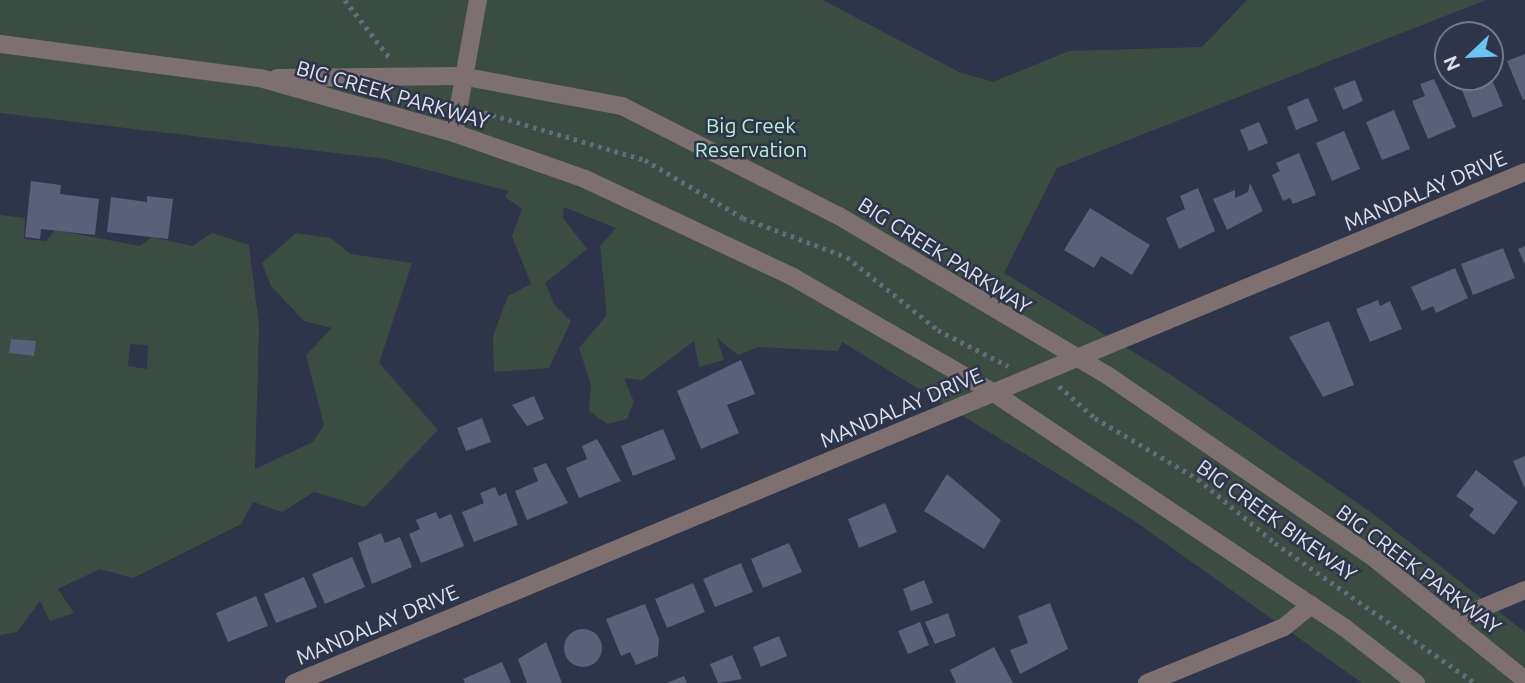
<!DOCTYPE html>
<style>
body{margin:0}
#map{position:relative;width:1525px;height:683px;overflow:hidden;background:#2e3449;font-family:Ubuntu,sans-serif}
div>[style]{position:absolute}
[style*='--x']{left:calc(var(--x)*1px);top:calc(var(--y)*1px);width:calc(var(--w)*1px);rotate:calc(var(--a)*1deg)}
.green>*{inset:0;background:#3b4d43}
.building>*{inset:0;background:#596079}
.round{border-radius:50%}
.path>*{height:4.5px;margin-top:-2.25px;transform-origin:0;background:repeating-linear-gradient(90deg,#656a7c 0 3.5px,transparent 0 8.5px)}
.minor>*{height:18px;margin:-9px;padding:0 9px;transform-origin:9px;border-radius:9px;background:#7e7071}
span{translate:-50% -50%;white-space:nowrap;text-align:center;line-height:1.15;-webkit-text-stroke:5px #2e3449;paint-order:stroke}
.street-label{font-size:21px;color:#dde1ee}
.park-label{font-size:21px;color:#b8f0d1}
.north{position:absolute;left:1434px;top:21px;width:70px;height:70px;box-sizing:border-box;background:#2e3449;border:2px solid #74798b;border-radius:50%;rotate:247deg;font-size:19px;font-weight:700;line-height:28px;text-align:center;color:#dde1ee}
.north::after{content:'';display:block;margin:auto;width:24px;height:32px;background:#6cc3f2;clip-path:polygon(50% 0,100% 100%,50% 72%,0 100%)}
</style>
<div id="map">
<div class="green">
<i style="clip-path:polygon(0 0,823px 0,959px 72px,993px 82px,1069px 51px,1202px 47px,1247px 0,1486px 0,1057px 168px,1004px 273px,1171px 375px,1372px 513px,1525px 632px,1525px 683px,1362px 683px,1133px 520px,842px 342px,838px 351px,758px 347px,738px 355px,717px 338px,724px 360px,699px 367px,694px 341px,642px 380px,624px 378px,634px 402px,627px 419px,607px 424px,589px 411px,591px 385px,579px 348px,607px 315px,600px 246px,616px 228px,564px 207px,563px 218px,587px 249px,545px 283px,554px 304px,571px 321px,549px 368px,494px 372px,493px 336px,508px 296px,531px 284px,512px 236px,522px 209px,505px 197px,509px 191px,385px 159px,0 113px)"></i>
<i style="clip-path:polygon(evenodd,0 215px,25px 218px,24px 239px,46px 241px,55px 230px,140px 246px,152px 237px,192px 246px,212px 233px,249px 245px,259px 327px,255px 469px,313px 442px,324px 425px,306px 355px,332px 328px,304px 321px,271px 286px,262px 263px,296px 233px,330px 238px,351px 254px,412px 263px,379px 363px,438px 430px,365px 507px,314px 492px,282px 512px,253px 502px,241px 524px,133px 578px,100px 569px,58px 589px,74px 613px,50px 621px,40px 601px,17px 632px,0 635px,0 215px,11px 339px,36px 342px,34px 356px,9px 353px,11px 339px,0 215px,130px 344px,148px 345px,147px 369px,128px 366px,130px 344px)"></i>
</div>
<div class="building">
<i style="clip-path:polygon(1525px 54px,1525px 99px,1523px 100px,1507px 61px)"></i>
<i style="clip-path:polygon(1491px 77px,1503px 106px,1473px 118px,1458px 80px)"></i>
<i style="clip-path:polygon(1434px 79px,1456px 127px,1428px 139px,1412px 101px,1425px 96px,1420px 84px)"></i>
<i style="clip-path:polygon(1355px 80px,1363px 101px,1343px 110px,1334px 88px)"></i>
<i style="clip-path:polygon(1308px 98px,1318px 121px,1296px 130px,1287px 107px)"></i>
<i style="clip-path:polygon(1394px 110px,1410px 149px,1382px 160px,1366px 122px)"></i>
<i style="clip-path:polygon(1259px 122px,1268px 143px,1249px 151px,1240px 130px)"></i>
<i style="clip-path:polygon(1344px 131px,1360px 169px,1332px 181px,1316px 143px)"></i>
<i style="clip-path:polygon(1299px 153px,1316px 195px,1293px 204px,1290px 198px,1283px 201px,1272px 175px,1280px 171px,1276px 163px)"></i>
<i style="clip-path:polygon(31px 181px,61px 185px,60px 194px,99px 199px,95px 235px,41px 229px,40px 239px,25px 237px)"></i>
<i style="clip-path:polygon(1250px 183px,1263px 211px,1227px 230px,1213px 199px,1235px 190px,1235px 198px,1248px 192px)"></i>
<i style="clip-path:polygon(1198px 188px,1215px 231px,1179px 249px,1166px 218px,1185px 209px,1180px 196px)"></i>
<i style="clip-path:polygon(147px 196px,173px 199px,168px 239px,107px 232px,111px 197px,147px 202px)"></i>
<i style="clip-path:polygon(1090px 208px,1150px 245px,1132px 275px,1101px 256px,1094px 268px,1064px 250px)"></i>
<i style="clip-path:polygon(1525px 246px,1525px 265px,1518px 249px)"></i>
<i style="clip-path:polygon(1503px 248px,1515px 278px,1473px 295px,1461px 264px)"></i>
<i style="clip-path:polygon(1455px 268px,1468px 298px,1436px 313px,1433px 306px,1422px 311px,1411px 287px)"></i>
<i style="clip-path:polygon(1378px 300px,1380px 306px,1390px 301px,1402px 329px,1370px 342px,1356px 309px)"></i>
<i style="clip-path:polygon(1329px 321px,1354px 385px,1323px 397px,1289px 337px)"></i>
<i style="clip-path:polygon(11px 339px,36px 341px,34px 356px,9px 353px)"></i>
<i style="clip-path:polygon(741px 360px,755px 394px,727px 405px,739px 433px,701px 449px,677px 391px)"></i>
<i style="clip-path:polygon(534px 396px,544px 419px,527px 426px,512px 405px)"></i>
<i style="clip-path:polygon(482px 418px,491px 442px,466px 451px,457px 428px)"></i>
<i style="clip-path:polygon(663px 429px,676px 459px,633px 476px,621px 446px)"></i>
<i style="clip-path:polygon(597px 439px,621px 481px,579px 498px,566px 468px,587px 459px,582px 446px)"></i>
<i style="clip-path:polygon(1525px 456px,1525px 489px,1513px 461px)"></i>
<i style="clip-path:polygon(546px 463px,568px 503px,527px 520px,515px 491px,538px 481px,533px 468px)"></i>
<i style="clip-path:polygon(1476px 470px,1518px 502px,1494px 535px,1469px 516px,1474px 509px,1456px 496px)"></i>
<i style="clip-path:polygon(947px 474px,1001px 520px,984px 549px,924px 511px)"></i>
<i style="clip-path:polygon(495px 487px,499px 496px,506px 493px,518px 525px,474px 542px,462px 512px,484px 503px,480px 493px)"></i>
<i style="clip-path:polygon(885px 503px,897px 532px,859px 548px,848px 519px)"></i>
<i style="clip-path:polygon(436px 512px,439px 519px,451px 514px,464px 546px,421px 563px,409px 534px,420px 529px,416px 520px)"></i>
<i style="clip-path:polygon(381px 533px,385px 543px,400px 537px,412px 567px,372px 584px,358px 543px)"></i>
<i style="clip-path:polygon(789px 543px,802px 572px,763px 588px,751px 559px)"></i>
<i style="clip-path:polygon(352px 557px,365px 587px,325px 604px,312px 574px)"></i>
<i style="clip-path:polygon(741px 563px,753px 592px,715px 607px,703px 579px)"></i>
<i style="clip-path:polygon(304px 577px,317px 607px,276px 623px,264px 594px)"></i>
<i style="clip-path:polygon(924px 580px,933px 603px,911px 611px,903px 589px)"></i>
<i style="clip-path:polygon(693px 583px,705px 612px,667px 628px,655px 599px)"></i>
<i style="clip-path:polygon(256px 596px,268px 626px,228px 642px,216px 613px)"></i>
<i style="clip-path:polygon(1050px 603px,1068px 649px,1020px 674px,1010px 650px,1028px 643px,1018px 616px)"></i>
<i style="clip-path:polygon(645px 604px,659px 639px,658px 656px,636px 665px,630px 652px,621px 656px,606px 619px)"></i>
<i style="clip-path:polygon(948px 613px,956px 636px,935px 644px,925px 622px)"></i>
<i style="clip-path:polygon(920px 622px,929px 645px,908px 654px,898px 631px)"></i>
<i class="round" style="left:564px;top:629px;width:38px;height:38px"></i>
<i style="clip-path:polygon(779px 636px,787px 656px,761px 667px,753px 647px)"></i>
<i style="clip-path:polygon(546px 642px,562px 683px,527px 683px,518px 659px)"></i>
<i style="clip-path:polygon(994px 647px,1013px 683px,956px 683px,950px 670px)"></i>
<i style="clip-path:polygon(732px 655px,742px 679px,718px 683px,710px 664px)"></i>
<i style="clip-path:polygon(502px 662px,511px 683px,465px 683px,463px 679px)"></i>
<i style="clip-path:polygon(684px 676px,687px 683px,667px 683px)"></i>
</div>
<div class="path">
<i style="--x:345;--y:0;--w:72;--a:52.3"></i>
<i style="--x:418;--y:100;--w:22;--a:10"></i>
<i style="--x:476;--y:110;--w:176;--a:16.5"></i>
<i style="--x:645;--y:160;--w:114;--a:30.6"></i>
<i style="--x:743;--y:218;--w:111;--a:20.6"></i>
<i style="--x:847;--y:257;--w:117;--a:38.7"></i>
<i style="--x:938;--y:330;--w:79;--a:27.2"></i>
<i style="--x:1059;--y:386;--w:48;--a:41.6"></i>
<i style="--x:1095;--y:418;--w:120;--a:30.6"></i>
<i style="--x:1198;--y:479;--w:100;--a:39.7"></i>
<i style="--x:1275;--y:543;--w:244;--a:35"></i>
</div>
<div class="minor">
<i style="--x:0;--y:44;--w:262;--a:7.5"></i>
<i style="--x:260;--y:78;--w:202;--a:15.8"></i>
<i style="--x:454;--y:133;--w:139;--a:19.3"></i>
<i style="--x:585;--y:179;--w:230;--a:25.2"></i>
<i style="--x:793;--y:277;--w:232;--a:30"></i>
<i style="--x:994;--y:393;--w:422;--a:33.8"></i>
<i style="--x:1345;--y:628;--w:90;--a:37.8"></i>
<i style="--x:277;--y:78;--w:184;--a:-0.6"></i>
<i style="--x:461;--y:76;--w:164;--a:10.6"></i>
<i style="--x:622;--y:106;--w:243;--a:26.9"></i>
<i style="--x:839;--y:216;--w:312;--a:30.7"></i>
<i style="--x:1107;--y:375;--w:324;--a:34.4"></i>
<i style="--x:1374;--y:558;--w:194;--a:38.9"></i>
<i style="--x:454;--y:133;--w:135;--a:-79.8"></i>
<i style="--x:1453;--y:620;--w:78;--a:-22.6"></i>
<i style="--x:294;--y:683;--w:1333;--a:-22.54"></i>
<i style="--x:1147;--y:683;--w:148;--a:-22.2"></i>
<i style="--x:1284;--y:627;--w:35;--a:-39"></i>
</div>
<div class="street-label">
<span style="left:393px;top:94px;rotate:16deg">BIG CREEK PARKWAY</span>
<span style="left:1425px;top:190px;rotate:-23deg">MANDALAY DRIVE</span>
<span style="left:945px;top:255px;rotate:32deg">BIG CREEK PARKWAY</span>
<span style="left:901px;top:407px;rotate:-23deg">MANDALAY DRIVE</span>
<span style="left:1277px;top:520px;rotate:36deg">BIG CREEK BIKEWAY</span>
<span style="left:1419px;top:569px;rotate:37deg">BIG CREEK PARKWAY</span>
<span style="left:377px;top:624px;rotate:-23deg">MANDALAY DRIVE</span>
</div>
<div class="park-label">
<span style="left:751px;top:137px">Big Creek<br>Reservation</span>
</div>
<div class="north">N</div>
</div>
